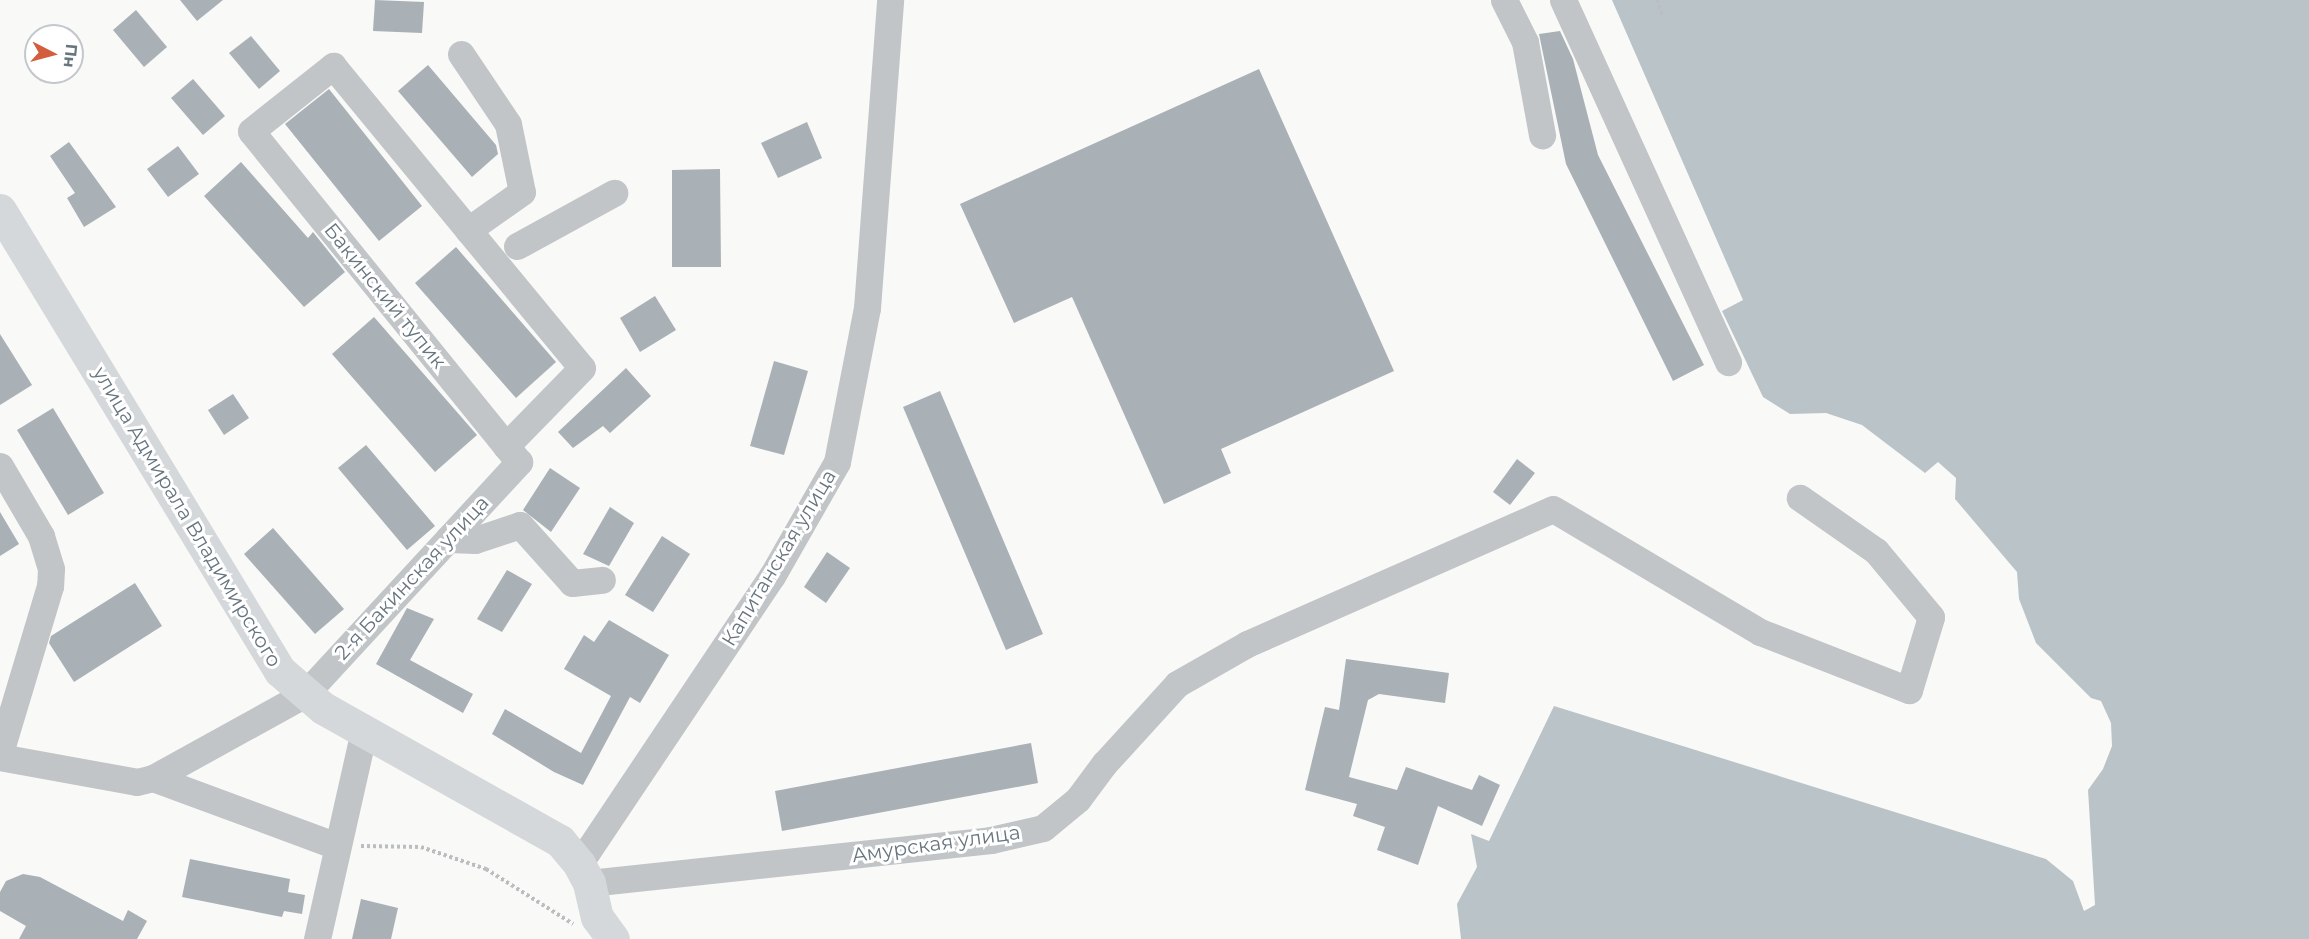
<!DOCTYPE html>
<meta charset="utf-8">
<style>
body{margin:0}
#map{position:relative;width:2309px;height:939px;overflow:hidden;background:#f9f9f7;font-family:Montserrat,sans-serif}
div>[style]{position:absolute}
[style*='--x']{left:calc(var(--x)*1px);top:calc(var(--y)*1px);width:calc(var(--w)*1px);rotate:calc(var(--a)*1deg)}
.water>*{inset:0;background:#bac4c8}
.building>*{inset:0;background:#a9b0b6}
.path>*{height:4px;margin-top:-2px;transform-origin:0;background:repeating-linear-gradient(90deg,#bbbec0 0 3px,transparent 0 6px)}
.minor>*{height:27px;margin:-13.5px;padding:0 13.5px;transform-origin:13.5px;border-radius:13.5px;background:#c1c5c8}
.major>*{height:33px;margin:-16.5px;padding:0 16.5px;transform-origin:16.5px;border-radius:16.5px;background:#d5d8db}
span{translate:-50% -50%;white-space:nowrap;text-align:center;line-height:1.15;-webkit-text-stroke:6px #fff;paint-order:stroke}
.street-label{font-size:20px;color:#67757f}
.north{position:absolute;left:24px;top:24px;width:60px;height:60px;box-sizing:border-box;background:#fff;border:2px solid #c2c8cc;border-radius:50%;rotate:96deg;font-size:16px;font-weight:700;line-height:24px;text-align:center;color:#67757f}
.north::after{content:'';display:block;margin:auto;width:21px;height:27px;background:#d25e3e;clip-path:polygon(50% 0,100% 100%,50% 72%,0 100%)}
</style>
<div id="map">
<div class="water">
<i style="clip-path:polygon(1612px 0,2309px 0,2309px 939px,1461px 939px,1457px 904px,1477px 867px,1471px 834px,1489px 841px,1554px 706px,2046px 859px,2073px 881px,2084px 911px,2095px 905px,2088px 790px,2103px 769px,2112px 746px,2111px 723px,2101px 701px,2091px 698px,2036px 643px,2019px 599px,2017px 572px,1955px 499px,1956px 478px,1938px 462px,1925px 473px,1862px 425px,1826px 413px,1790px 414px,1763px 397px,1722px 311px,1743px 300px)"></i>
</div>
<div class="building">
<i style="clip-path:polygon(180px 0,223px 0,197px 21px)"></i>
<i style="clip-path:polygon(375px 0,424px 2px,422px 33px,373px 31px)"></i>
<i style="clip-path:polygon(136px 10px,167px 47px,144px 67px,113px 30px)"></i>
<i style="clip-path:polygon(1560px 31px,1573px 59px,1598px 155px,1704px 365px,1673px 381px,1566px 164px,1539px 34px)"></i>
<i style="clip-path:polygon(251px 36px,280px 71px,259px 89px,229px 53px)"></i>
<i style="clip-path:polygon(428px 65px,496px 145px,498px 154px,472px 177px,398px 91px)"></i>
<i style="clip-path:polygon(1259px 69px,1394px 371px,1221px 449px,1231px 473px,1164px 504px,1072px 297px,1014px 323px,960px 204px)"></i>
<i style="clip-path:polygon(193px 79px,225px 116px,203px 135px,171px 98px)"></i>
<i style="clip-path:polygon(329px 89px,422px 206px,379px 241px,285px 124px)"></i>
<i style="clip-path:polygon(807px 122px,822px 158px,778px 178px,761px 143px)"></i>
<i style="clip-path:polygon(69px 142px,116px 207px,84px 227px,67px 198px,75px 193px,50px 156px)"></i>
<i style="clip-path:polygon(178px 146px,199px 174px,168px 197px,147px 169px)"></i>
<i style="clip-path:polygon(241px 162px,308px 238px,313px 232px,345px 272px,304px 307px,204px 196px)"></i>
<i style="clip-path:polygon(720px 169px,721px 267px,672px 267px,672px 170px)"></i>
<i style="clip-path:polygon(456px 247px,556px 362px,516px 398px,415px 283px)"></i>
<i style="clip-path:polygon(655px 296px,676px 330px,640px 352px,620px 318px)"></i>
<i style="clip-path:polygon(374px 317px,477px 435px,435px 472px,332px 354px)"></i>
<i style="clip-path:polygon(0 334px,32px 385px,0 405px)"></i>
<i style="clip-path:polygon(774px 361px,808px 371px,784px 455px,750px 446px)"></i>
<i style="clip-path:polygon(626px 368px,651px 396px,610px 433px,603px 426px,573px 448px,558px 432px)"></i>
<i style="clip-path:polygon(940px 391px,1043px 634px,1006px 650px,903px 407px)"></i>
<i style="clip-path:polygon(233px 394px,249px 418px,224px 435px,208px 410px)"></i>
<i style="clip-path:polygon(53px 408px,104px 493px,68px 515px,17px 430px)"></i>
<i style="clip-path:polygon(366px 445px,435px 526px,407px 550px,338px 468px)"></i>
<i style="clip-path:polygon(1517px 459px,1535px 473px,1510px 505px,1493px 492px)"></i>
<i style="clip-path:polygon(550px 468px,580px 488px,551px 532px,523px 510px)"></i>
<i style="clip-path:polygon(610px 507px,634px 523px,609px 566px,583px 554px)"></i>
<i style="clip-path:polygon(0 512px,19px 544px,0 556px)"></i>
<i style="clip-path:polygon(273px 528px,344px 609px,315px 634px,244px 554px)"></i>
<i style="clip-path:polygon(662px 536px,690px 554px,653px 612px,625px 595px)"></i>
<i style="clip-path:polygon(827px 552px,850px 568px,826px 603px,804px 587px)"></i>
<i style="clip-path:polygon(507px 570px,532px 584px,502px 632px,477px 619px)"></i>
<i style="clip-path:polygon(135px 583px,162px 626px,74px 682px,49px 643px,51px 636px)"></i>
<i style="clip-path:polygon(407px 608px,434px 619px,410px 660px,473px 694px,463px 713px,376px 664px)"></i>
<i style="clip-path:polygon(609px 620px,669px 655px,640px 703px,630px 697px,583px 785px,554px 772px,492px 734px,505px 709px,581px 753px,611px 696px,564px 669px,584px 635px,594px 642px)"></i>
<i style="clip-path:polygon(1346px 659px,1449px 673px,1445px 703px,1379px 694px,1368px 700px,1349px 777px,1397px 790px,1406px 767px,1472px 790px,1479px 775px,1500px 785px,1482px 826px,1438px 806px,1418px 865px,1377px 850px,1385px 827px,1353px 816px,1357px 804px,1305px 790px,1325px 707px,1339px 710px)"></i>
<i style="clip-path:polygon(1031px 743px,1038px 783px,782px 831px,775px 791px)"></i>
<i style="clip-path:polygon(190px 859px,290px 879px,288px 892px,305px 895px,302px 914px,284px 911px,282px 917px,182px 897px)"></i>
<i style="clip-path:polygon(23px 874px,40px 877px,123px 921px,128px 910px,147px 921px,137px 939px,19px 939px,26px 926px,0 911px,0 892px,6px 881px)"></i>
<i style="clip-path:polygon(361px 899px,398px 908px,391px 939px,352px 939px)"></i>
</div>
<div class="path">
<i style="--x:1657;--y:0;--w:16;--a:72"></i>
<i style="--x:361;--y:846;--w:60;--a:1"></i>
<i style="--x:421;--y:847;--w:69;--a:18.7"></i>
<i style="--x:486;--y:869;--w:103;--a:32.3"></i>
</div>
<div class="minor">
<i style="--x:1504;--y:0;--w:47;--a:63.4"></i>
<i style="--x:1525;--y:42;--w:95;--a:79.6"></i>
<i style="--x:1563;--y:0;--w:398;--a:65.5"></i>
<i style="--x:461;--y:54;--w:84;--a:56.1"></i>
<i style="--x:508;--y:124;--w:69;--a:78.4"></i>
<i style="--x:522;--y:192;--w:66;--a:144.9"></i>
<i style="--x:517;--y:246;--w:111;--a:-28.7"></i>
<i style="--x:0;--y:466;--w:81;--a:59.6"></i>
<i style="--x:41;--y:536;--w:34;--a:73"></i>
<i style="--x:51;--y:569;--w:17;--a:93"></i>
<i style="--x:50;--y:586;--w:174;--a:106.7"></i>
<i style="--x:448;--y:539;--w:27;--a:2"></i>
<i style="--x:475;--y:540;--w:47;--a:-18.4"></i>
<i style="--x:520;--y:525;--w:78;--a:48.1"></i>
<i style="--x:572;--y:583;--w:30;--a:-6"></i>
<i style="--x:0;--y:757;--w:139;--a:10.3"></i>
<i style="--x:137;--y:782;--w:16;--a:-14"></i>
<i style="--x:153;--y:778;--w:174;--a:-28.9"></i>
<i style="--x:305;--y:694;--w:316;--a:-47.3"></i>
<i style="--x:519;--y:462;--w:21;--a:-129"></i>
<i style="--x:506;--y:446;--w:405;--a:-129"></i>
<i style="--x:251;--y:131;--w:105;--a:-38.4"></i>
<i style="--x:333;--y:66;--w:391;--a:50.5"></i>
<i style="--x:582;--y:368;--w:109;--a:134.3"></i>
<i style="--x:153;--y:778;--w:196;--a:20.3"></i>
<i style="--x:579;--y:864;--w:347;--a:-56.2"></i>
<i style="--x:772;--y:576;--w:131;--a:-60.3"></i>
<i style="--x:837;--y:462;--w:157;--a:-79"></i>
<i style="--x:867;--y:308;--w:309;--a:-85.7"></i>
<i style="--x:589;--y:883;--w:404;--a:-6.1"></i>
<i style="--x:991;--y:840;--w:53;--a:-13"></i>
<i style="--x:1043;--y:828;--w:45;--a:-39.6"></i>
<i style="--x:1078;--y:799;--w:44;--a:-53.4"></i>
<i style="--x:1104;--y:764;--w:108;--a:-47.6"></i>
<i style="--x:1177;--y:684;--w:81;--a:-29.7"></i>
<i style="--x:1247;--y:644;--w:334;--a:-23.8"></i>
<i style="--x:1553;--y:509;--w:241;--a:30.7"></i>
<i style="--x:1760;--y:632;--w:160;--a:21.3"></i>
<i style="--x:1909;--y:690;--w:76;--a:-73.2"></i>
<i style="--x:1931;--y:617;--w:86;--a:-129.8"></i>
<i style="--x:1876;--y:551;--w:93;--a:-145.1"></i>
<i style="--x:317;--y:939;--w:213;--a:-77.3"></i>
</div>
<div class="major">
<i style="--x:0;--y:210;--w:539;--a:58.73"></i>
<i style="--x:280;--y:671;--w:57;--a:40.7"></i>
<i style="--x:323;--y:708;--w:272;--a:29.3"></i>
<i style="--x:560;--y:841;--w:30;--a:50"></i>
<i style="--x:579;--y:864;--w:21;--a:62"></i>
<i style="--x:589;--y:883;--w:35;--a:77"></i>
<i style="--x:597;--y:917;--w:27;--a:54"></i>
</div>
<div class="street-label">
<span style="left:385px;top:296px;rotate:51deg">Бакинский тупик</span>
<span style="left:187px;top:517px;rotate:59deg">улица Адмирала Владимирского</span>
<span style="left:779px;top:558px;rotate:-59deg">Капитанская улица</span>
<span style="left:412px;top:578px;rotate:-47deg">2-я Бакинская улица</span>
<span style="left:936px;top:844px;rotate:-8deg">Амурская улица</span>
</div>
<div class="north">Пн</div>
</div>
